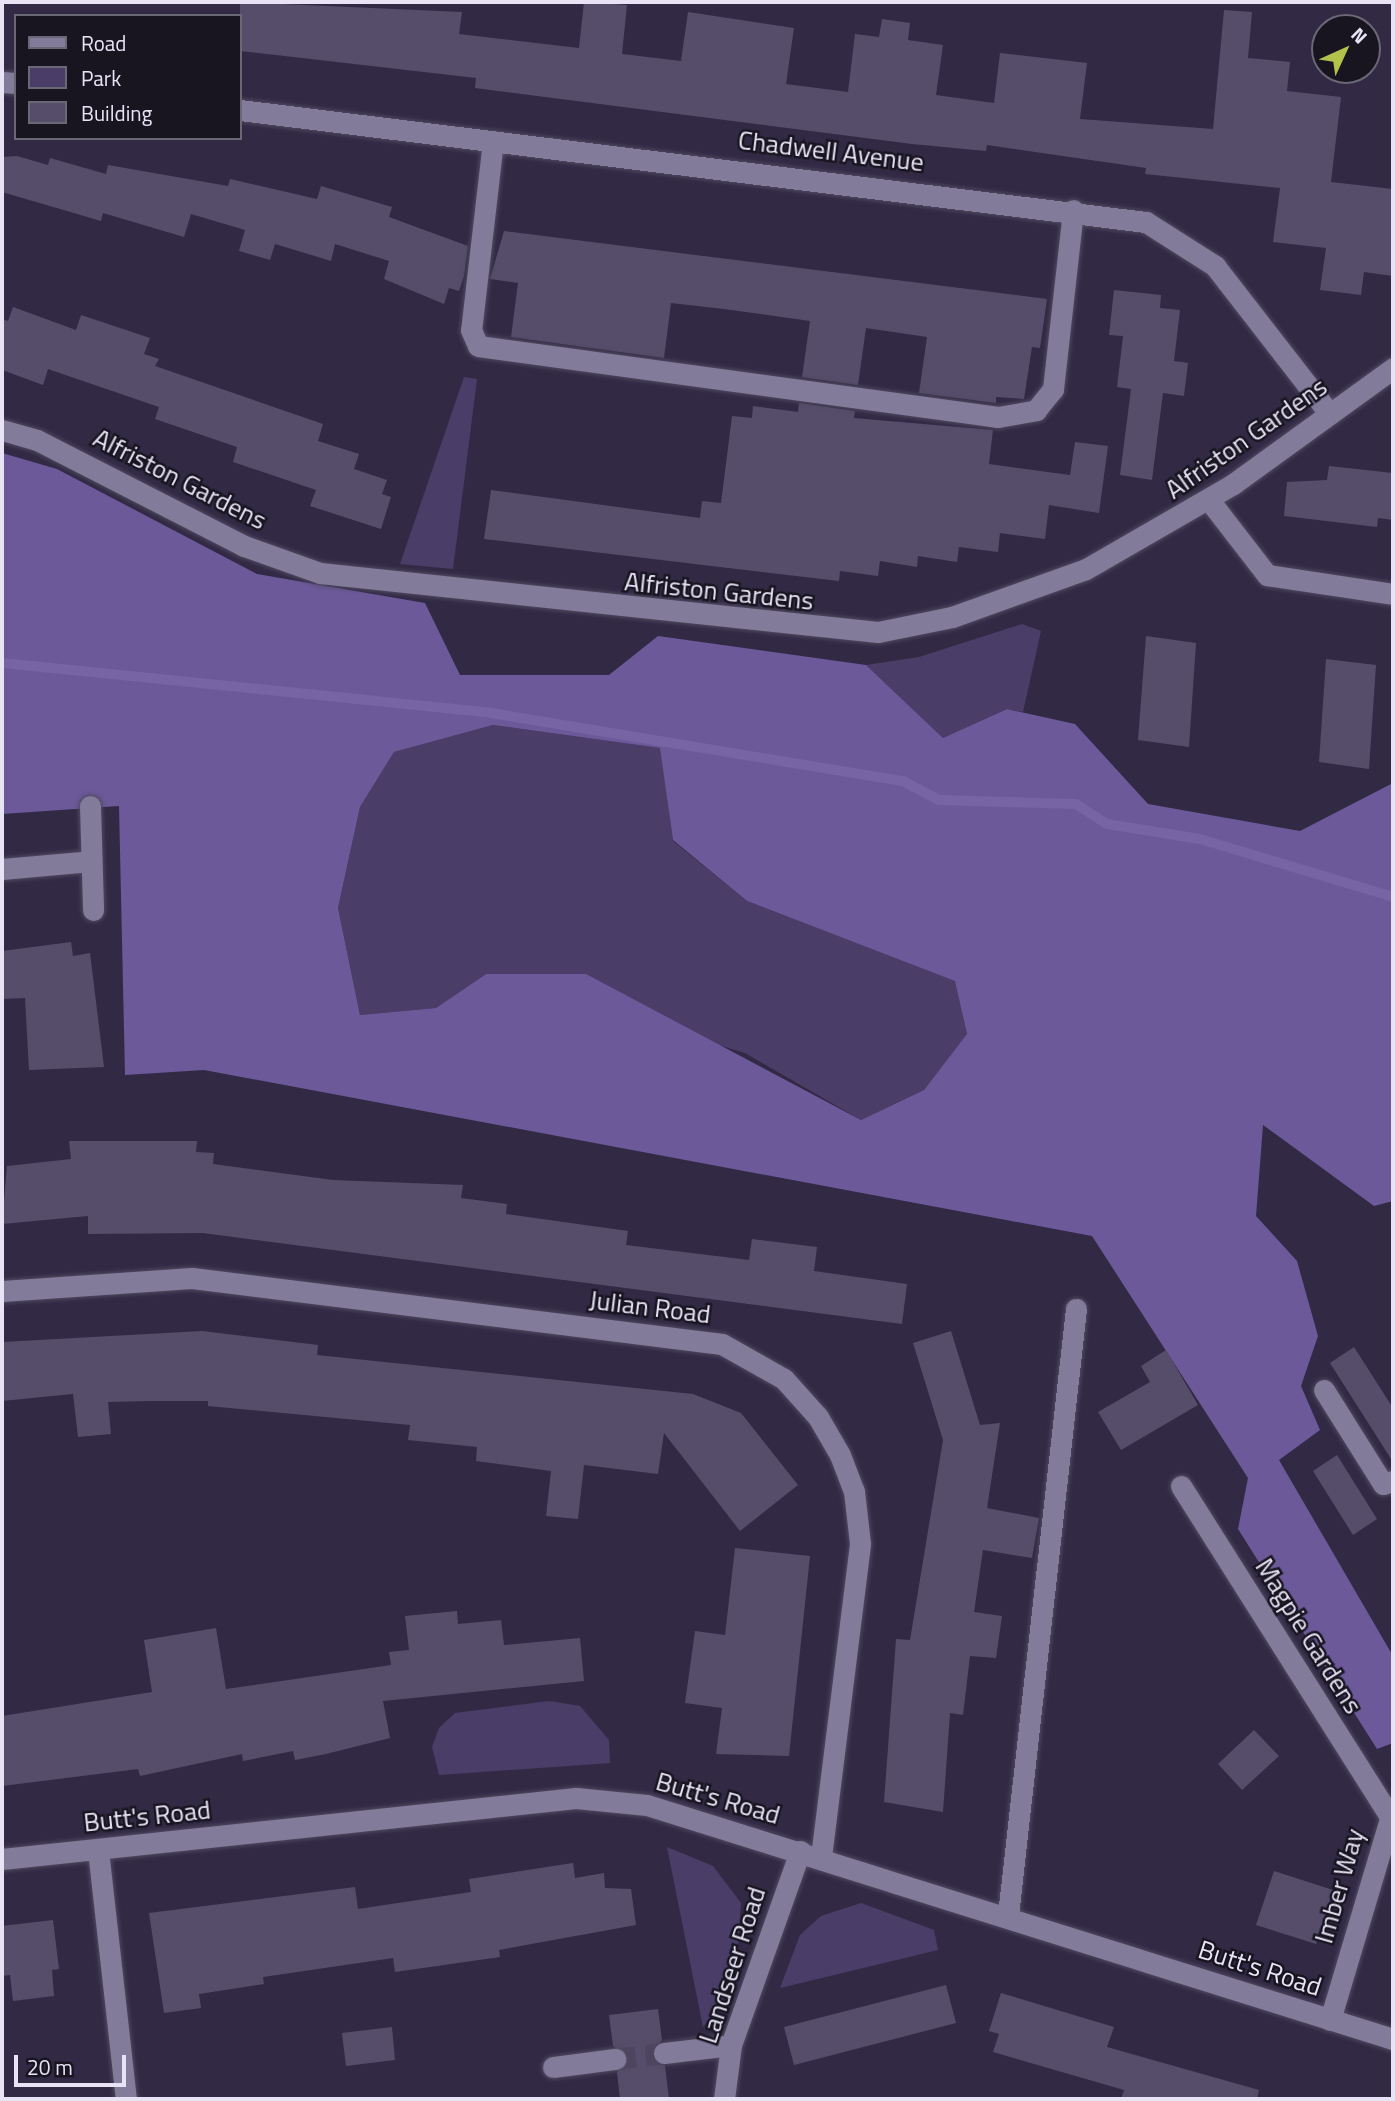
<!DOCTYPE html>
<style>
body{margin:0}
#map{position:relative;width:1395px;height:2101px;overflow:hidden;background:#322a45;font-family:"Titillium Web",sans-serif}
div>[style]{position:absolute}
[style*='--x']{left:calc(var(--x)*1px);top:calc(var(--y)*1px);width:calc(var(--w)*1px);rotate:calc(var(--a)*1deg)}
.green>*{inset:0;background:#4a3e68}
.forest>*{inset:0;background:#6b5999}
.stream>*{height:10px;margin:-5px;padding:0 5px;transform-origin:5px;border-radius:5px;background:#7664a5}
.building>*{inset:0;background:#554d6a}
.minor-tunnel>*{height:21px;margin-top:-10.5px;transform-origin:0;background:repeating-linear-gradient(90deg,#4d4660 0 21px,transparent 0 31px)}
.roads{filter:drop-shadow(0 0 2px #504960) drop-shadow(0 0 2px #504960)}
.minor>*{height:21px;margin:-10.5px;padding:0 10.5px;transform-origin:10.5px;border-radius:10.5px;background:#837b9a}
span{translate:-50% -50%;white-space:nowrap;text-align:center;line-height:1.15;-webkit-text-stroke:5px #181521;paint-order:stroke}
.street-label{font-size:26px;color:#e8e4f6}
.frame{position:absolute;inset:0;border:4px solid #e8e4f6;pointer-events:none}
.legend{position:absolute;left:14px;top:14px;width:228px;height:126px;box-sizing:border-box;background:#181521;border:2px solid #6b6876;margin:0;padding:9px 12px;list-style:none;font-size:21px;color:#e8e4f6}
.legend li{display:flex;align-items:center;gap:14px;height:35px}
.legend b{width:35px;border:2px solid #6b6876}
.north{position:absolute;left:1311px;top:14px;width:70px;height:70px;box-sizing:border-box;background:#181521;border:2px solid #6b6876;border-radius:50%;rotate:45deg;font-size:19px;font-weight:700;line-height:28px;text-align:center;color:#e8e4f6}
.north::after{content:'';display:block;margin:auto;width:24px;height:32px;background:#b3c24b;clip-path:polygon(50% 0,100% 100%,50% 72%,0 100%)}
.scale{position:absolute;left:14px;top:2055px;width:112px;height:32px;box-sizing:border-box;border:4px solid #e8e4f6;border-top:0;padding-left:9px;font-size:21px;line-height:24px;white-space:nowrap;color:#e8e4f6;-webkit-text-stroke:5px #181521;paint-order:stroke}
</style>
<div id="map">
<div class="green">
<i style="clip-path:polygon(464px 377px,477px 379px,453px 569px,400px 564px)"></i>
<i style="clip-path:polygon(1022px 624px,1041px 631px,1023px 712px,1007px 709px,943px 738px,866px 665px,919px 657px)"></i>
<i style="clip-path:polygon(493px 725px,661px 748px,673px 841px,747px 901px,956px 981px,967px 1035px,924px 1090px,861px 1120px,745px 1053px,486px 974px,436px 1008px,360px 1015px,338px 908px,360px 807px,394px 752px)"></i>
<i style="clip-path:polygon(549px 1701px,580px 1706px,609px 1740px,610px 1763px,439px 1775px,432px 1747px,439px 1728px,455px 1713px)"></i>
<i style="clip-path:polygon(667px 1847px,713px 1866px,741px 1903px,737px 1959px,723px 2000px,703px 2027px)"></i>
<i style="clip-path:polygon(861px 1903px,934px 1930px,938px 1950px,780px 1988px,800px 1935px,821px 1916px)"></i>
</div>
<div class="forest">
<i style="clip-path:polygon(evenodd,2px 453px,57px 469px,257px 574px,425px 603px,460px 675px,609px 675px,658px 636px,866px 665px,943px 738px,1007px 709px,1075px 724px,1148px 804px,1300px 831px,1393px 783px,1393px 1201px,1374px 1206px,1263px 1125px,1256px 1216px,1297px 1261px,1318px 1336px,1301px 1386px,1320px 1430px,1279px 1460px,1393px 1656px,1393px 1743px,1377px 1749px,1238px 1529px,1248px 1478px,1092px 1236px,204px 1070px,125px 1075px,119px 806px,2px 814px,2px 453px,493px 725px,660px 748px,673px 840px,747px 901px,955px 981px,967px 1034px,924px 1090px,861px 1120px,586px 974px,486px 974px,436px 1008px,360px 1015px,338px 908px,360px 807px,394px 752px,493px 725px)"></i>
</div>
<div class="stream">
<i style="--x:2;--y:663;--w:492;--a:5.8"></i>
<i style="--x:491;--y:713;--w:418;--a:9.4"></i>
<i style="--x:903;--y:781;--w:40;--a:28"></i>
<i style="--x:938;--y:800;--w:138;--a:1.7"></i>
<i style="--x:1076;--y:804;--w:37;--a:33"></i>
<i style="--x:1107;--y:824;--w:94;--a:9.2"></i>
<i style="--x:1200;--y:839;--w:202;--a:16.7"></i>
</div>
<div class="building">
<i style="clip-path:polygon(240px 2px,462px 12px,459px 34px,579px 48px,584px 2px,627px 5px,622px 54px,681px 61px,688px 12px,794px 28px,786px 84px,848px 92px,855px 34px,879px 37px,882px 19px,910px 23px,908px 40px,943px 45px,936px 95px,994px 103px,1000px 53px,1087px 63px,1080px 119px,1213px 129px,1224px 10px,1252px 12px,1248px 58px,1290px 62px,1287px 91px,1341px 97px,1331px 182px,1393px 189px,1393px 276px,1364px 272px,1361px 295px,1320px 290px,1326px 248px,1273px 242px,1280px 188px,1145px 174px,1146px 168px,987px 145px,986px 151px,912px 144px,475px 88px,476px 78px,240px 51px)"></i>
<i style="clip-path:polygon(17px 156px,48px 165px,50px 158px,106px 174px,108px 165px,228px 186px,230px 179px,317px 199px,321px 186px,392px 207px,389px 217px,468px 246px,464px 276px,459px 291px,449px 288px,444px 304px,384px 279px,389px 261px,335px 244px,331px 261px,275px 244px,270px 260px,239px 251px,245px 230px,191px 214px,184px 237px,103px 213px,101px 221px,2px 192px,2px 157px)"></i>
<i style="clip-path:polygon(504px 231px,1047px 299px,1040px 348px,1032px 347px,1024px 399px,996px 397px,996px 403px,919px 393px,927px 337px,866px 328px,858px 385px,802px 377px,810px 321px,724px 309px,671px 303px,664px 358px,511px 337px,518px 283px,490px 279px)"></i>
<i style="clip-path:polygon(1114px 290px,1161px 295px,1160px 308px,1180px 310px,1174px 361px,1188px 363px,1184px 396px,1163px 393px,1152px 480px,1120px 475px,1131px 389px,1117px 387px,1123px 336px,1109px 335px)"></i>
<i style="clip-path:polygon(13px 307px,76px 330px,81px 315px,150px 338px,144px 354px,159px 359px,155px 366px,323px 424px,318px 441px,359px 454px,354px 469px,387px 480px,382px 494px,391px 497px,381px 529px,310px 506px,316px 490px,233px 462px,237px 447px,155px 419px,159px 407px,48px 369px,43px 385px,2px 370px,2px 319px,8px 321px)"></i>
<i style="clip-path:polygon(799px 403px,855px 411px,854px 418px,993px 430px,989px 464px,1070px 475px,1075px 442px,1108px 446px,1099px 513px,1049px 505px,1045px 539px,1000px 533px,998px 552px,959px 547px,957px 562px,918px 556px,917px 567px,880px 561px,878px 576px,840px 571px,839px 581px,484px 539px,491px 490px,700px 518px,702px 501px,721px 503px,732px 416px,752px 418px,753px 406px,798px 412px)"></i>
<i style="clip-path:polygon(1329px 466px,1393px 473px,1393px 520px,1378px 518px,1377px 527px,1284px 516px,1287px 482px,1327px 480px)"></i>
<i style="clip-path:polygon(1146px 636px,1196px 643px,1189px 747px,1138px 740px)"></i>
<i style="clip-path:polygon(1326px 659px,1376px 665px,1369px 769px,1319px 762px)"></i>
<i style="clip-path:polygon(71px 942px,73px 956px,90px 953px,104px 1067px,29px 1070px,25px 998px,2px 999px,2px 951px)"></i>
<i style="clip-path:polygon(69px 1141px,197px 1141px,196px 1152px,214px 1153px,213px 1164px,333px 1180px,463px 1185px,461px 1198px,507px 1204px,506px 1214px,628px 1231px,626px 1245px,749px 1260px,752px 1239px,817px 1247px,814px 1271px,907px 1284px,902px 1324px,203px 1233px,88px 1234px,88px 1216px,2px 1224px,7px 1166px,71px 1159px)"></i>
<i style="clip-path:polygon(202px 1331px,318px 1345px,317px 1355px,693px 1394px,741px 1413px,798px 1485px,740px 1531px,664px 1433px,658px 1474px,584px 1465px,578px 1519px,546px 1516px,551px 1471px,476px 1461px,477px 1447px,408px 1440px,410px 1425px,208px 1406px,208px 1401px,150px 1401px,108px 1402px,111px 1434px,78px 1437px,73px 1394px,2px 1401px,2px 1342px)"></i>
<i style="clip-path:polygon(951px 1331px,980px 1425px,1000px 1423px,987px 1508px,1039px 1518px,1032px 1558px,983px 1550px,974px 1612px,1002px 1616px,996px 1658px,970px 1656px,963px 1715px,950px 1713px,943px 1812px,884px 1802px,896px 1639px,910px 1640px,943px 1440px,913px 1343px)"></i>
<i style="clip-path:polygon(1354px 1347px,1393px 1408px,1393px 1462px,1330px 1363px)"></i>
<i style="clip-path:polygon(1166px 1350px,1198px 1405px,1121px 1450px,1098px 1412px,1150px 1382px,1141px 1366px)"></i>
<i style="clip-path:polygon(1337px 1455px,1377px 1519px,1353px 1535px,1313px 1471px)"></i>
<i style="clip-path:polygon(735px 1548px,810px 1556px,789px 1756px,716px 1754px,722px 1708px,685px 1703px,695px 1631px,725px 1635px)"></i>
<i style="clip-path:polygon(457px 1611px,458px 1624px,501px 1620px,504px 1645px,580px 1638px,584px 1681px,383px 1701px,390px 1738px,326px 1754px,295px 1760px,293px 1751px,243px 1761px,242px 1754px,140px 1776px,138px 1769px,2px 1786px,2px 1716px,152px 1692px,144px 1640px,216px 1628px,226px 1689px,391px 1665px,389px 1652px,409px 1650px,405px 1616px)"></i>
<i style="clip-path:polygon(1254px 1730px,1279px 1756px,1242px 1790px,1218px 1764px)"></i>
<i style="clip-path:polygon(573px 1863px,575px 1878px,604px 1873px,605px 1888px,631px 1889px,636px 1925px,499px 1950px,500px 1957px,395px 1972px,393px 1958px,263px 1977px,264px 1984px,199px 1994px,201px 2008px,164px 2013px,149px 1913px,355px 1887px,358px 1909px,471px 1892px,469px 1879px)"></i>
<i style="clip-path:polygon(1274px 1871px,1333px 1890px,1316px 1944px,1256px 1925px)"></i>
<i style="clip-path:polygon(53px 1920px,59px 1969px,52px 1970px,54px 1996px,13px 2001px,10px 1975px,2px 1976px,2px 1926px)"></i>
<i style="clip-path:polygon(946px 1985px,956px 2023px,794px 2065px,784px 2027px)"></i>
<i style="clip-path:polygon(1001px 1993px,1114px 2027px,1107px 2047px,1259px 2090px,1257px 2099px,1121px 2099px,1124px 2090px,993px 2052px,999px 2034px,989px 2031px)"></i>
<i style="clip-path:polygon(658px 2009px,662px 2040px,651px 2055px,665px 2066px,669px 2099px,620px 2099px,617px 2072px,628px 2057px,613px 2046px,609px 2015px)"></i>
<i style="clip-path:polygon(392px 2027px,395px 2060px,346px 2066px,342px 2033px)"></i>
</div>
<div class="minor-tunnel">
<i style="--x:615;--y:2059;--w:49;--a:-7"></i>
</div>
<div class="roads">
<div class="minor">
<i style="--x:2;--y:82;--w:14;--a:4"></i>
<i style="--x:240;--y:110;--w:913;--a:7.05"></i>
<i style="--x:1146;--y:222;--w:82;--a:32.5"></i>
<i style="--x:1215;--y:266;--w:187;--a:52.2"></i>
<i style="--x:493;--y:141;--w:190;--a:96.6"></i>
<i style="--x:471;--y:330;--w:17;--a:66"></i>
<i style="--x:478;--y:346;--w:525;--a:7.77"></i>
<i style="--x:998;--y:417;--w:39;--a:-10"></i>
<i style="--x:1036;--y:410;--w:27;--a:-51"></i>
<i style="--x:1053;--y:389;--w:180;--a:-83.6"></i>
<i style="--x:2;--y:430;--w:36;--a:16"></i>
<i style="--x:37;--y:440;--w:233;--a:27.1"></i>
<i style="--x:244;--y:546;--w:81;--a:19.6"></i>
<i style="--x:320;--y:573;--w:561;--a:6.04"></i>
<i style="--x:878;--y:632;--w:76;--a:-11.5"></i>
<i style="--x:952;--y:617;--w:142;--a:-19.7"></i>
<i style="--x:1086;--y:569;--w:170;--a:-30"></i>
<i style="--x:1233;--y:484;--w:198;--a:-35.9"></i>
<i style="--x:1209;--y:500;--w:95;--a:52.3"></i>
<i style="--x:1267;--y:575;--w:127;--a:8.6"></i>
<i style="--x:90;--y:806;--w:104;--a:88.3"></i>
<i style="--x:2;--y:869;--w:89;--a:-5.1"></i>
<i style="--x:2;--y:1291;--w:190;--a:-3.9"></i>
<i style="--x:192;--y:1278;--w:534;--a:7.1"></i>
<i style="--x:722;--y:1344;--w:71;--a:29.4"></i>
<i style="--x:784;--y:1379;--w:51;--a:48.2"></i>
<i style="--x:818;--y:1417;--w:44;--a:59.9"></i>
<i style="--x:840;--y:1455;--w:39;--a:69"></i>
<i style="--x:854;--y:1491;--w:53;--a:83.5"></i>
<i style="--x:860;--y:1544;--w:314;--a:97.1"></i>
<i style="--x:1324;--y:1390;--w:111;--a:57.9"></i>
<i style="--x:1383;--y:1484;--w:10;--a:-17"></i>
<i style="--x:1181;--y:1486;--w:389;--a:57.7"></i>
<i style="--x:98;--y:1850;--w:251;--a:83.6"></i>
<i style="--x:2;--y:1859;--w:577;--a:-6.07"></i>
<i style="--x:576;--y:1798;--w:71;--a:5.6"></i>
<i style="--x:647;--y:1805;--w:782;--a:17.42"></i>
<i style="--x:1008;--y:1915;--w:610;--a:-83.6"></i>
<i style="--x:1330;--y:2020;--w:221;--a:-73.4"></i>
<i style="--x:664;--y:2053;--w:67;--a:-6.8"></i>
<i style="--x:553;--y:2067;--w:63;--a:-7.4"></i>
<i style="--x:724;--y:2099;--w:54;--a:-82.6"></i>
<i style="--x:731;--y:2045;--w:206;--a:-70.4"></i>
</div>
</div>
<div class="street-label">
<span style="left:831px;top:151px;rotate:7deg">Chadwell Avenue</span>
<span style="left:1246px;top:438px;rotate:-35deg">Alfriston Gardens</span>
<span style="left:180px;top:479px;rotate:27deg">Alfriston Gardens</span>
<span style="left:719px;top:591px;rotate:6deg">Alfriston Gardens</span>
<span style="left:650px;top:1307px;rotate:7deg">Julian Road</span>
<span style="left:1309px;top:1636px;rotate:58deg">Magpie Gardens</span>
<span style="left:718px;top:1798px;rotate:16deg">Butt's Road</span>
<span style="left:147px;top:1816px;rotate:-6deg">Butt's Road</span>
<span style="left:1339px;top:1886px;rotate:-74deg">Imber Way</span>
<span style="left:732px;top:1965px;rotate:-72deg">Landseer Road</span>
<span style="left:1260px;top:1968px;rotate:18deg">Butt's Road</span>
</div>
<div class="frame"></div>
<ul class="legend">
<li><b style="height:9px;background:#837b9a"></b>Road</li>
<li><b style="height:19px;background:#4a3e68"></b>Park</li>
<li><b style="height:19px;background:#554d6a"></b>Building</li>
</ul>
<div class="north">N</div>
<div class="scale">20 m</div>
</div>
